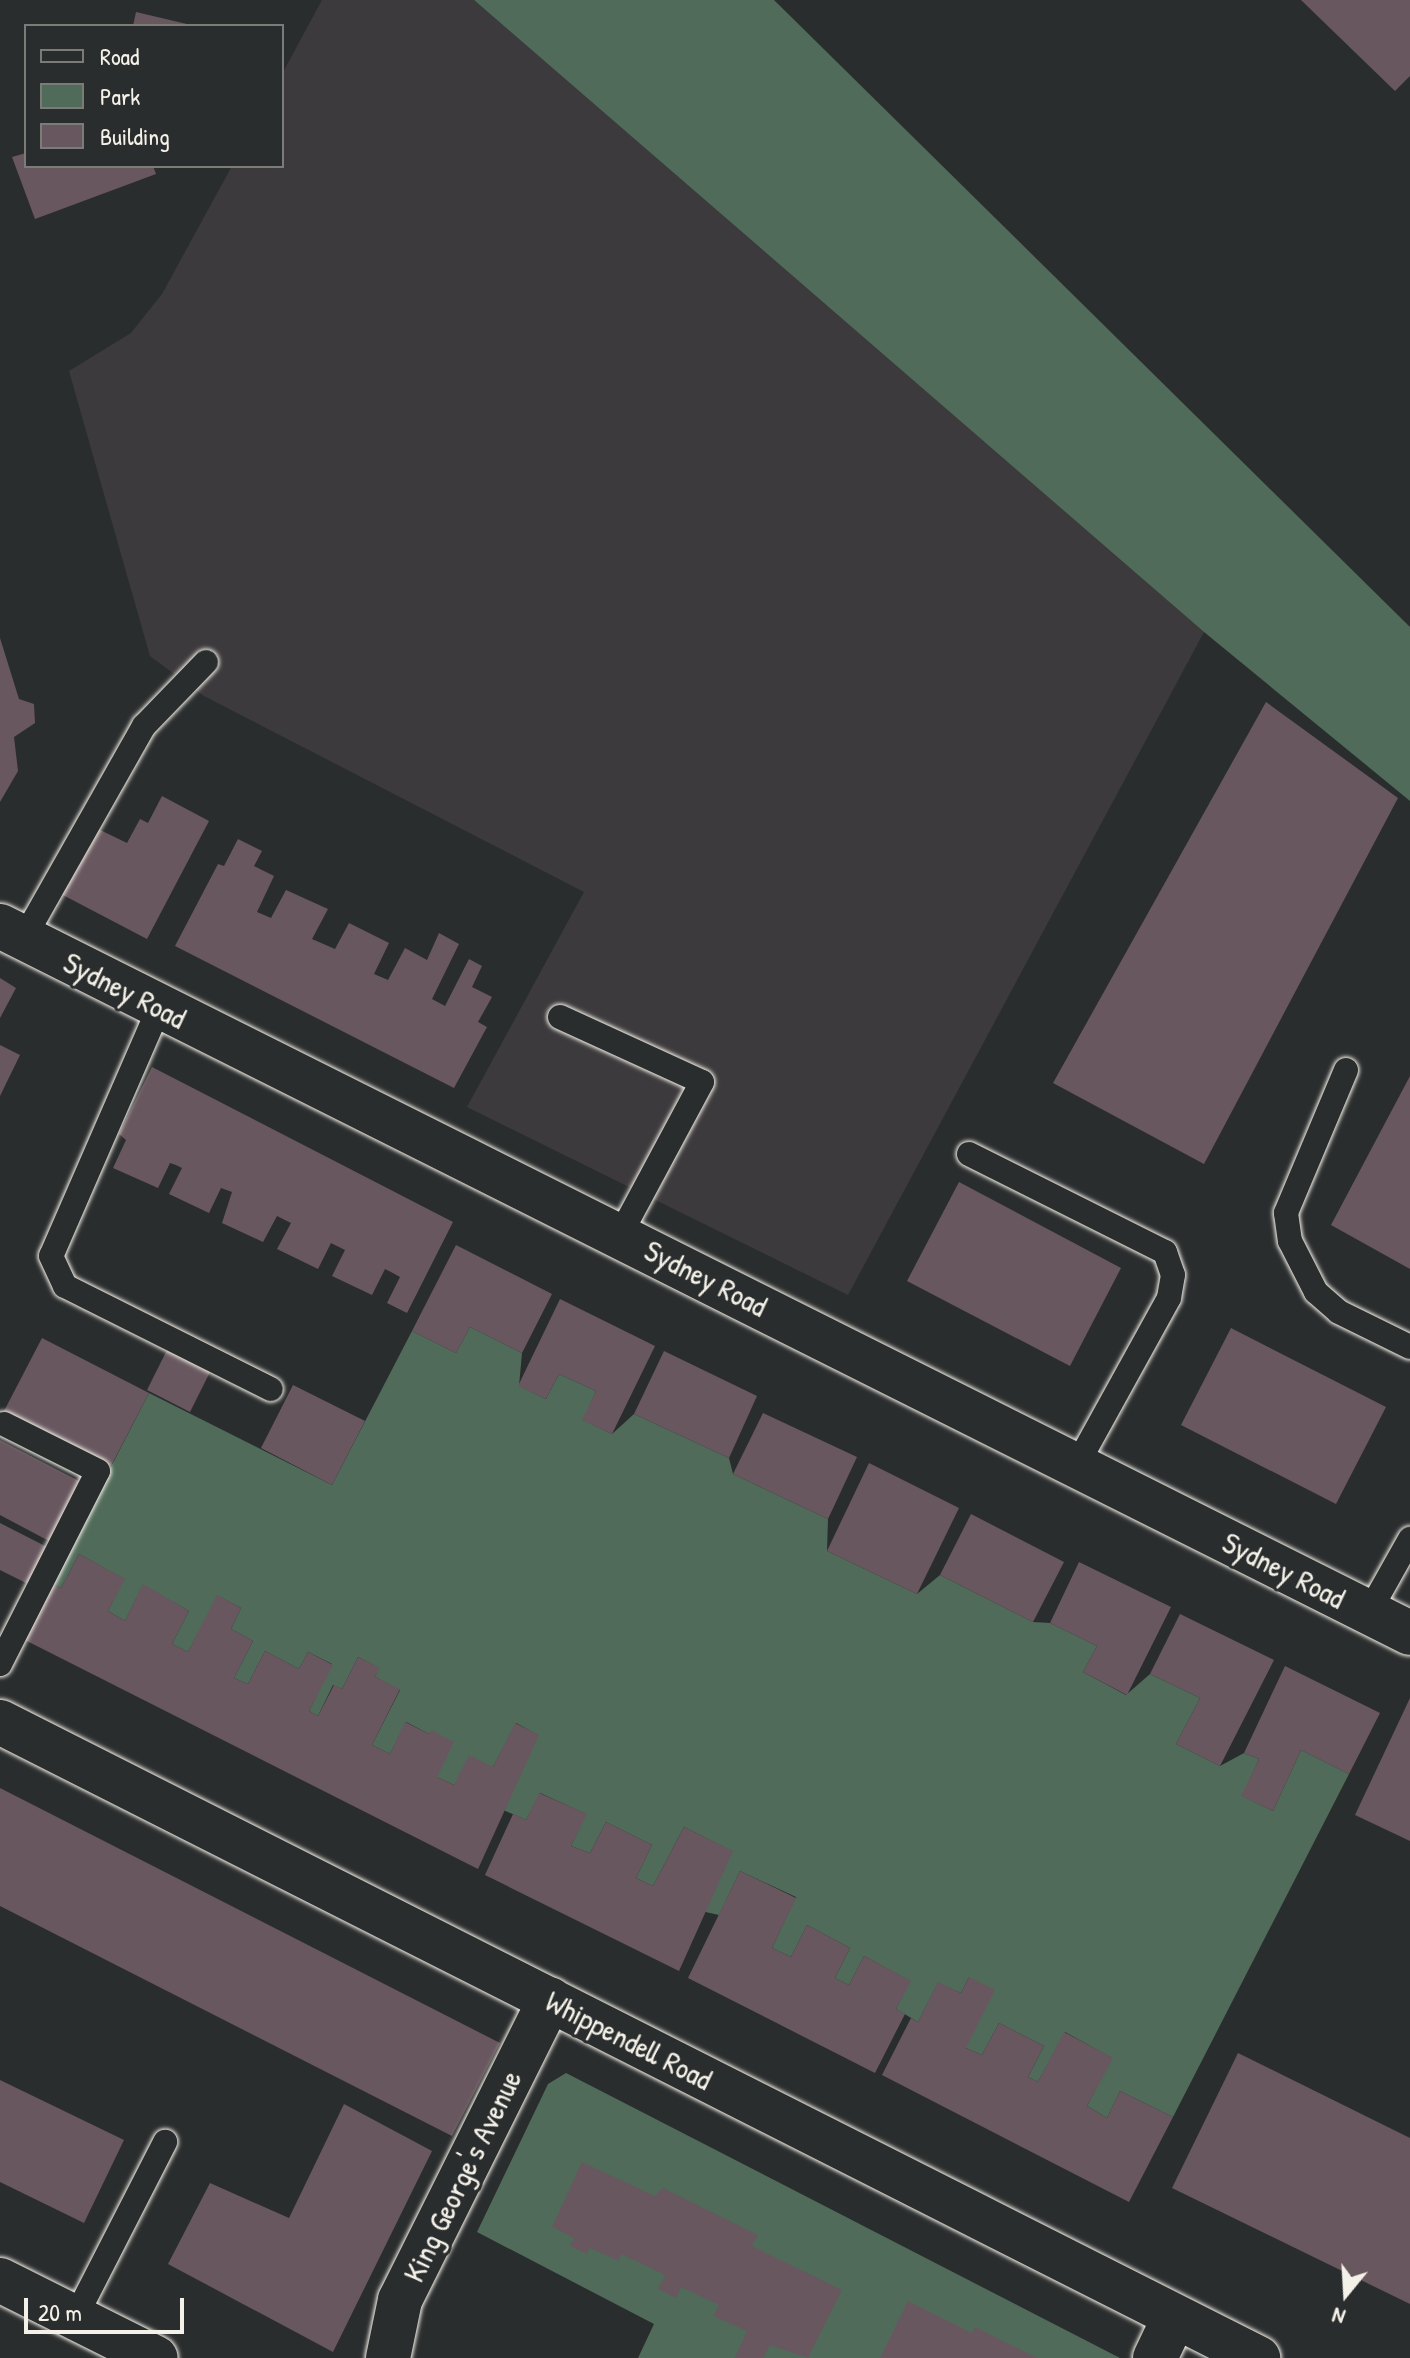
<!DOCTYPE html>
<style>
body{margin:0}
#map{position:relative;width:1410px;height:2358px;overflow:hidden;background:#2a2d2e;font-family:"Patrick Hand",sans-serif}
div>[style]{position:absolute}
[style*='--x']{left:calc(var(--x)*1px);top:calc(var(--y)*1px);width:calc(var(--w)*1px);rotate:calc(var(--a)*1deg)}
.built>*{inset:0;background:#3d3a3d}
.green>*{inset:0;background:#506b5a}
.building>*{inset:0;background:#68575f}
.roads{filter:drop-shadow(0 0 2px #f4f1e8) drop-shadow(0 0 2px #f4f1e8)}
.lane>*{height:24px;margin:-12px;padding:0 12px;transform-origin:12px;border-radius:12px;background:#2a2d2e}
.street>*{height:44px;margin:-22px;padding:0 22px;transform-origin:22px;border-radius:22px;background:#2a2d2e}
.secondary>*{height:44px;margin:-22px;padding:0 22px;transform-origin:22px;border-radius:22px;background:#2a2d2e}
span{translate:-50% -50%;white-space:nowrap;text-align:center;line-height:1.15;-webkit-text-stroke:6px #2a2d2e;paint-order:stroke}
.street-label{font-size:30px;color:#f4f1e8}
.legend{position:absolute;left:24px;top:24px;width:260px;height:144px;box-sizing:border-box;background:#2a2d2e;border:2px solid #7b7b78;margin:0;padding:10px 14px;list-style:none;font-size:24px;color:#f4f1e8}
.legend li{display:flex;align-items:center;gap:16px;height:40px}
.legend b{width:40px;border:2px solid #7b7b78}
.north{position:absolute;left:1306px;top:2254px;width:80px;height:80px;-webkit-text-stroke:6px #2a2d2e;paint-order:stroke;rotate:198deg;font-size:22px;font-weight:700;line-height:32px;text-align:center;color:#f4f1e8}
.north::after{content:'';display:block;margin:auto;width:28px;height:36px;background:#f4f1e8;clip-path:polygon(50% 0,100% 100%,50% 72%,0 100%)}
.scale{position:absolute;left:24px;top:2298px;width:160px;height:36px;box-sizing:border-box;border:4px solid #f4f1e8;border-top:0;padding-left:10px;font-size:24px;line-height:28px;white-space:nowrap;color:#f4f1e8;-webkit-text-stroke:6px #2a2d2e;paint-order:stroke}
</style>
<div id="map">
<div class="built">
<i style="clip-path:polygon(322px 0,474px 0,1204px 632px,848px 1295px,467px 1107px,584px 892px,204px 696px,150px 656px,69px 371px,131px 333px,162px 294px,232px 166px,282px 166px,282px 74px)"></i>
</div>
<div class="green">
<i style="clip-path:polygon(474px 0,774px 0,1410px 627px,1410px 801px,1204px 632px)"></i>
<i style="clip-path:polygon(470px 1327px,522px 1353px,519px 1386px,546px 1399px,559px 1374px,596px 1391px,583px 1420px,612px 1434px,634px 1414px,729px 1458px,733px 1474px,828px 1519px,827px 1551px,917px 1594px,940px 1575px,1033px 1622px,1050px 1623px,1097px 1646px,1083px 1672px,1126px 1695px,1150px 1674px,1200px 1698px,1176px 1744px,1220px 1766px,1244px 1753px,1259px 1759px,1242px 1796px,1273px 1811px,1301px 1750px,1349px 1774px,1173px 2117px,1120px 2091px,1107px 2118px,1087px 2106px,1112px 2058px,1065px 2032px,1038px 2082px,1028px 2077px,1044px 2046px,999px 2023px,982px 2055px,966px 2048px,969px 1977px,961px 1993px,938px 1983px,918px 2022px,896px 2009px,910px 1981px,864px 1956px,849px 1985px,835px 1978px,850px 1948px,807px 1925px,791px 1957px,772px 1948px,796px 1897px,740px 1871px,719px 1915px,701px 1911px,732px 1851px,684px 1827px,653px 1886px,636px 1878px,652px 1845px,606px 1822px,590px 1853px,571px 1846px,586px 1814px,540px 1793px,526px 1820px,501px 1809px,538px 1735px,516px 1723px,493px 1767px,454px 1785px,437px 1777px,431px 1731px,429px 1734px,406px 1722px,390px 1754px,372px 1745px,400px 1690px,375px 1677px,379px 1668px,358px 1657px,342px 1689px,333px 1685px,318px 1716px,309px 1711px,332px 1664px,308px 1652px,299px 1669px,265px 1651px,248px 1684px,234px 1678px,253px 1641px,231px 1629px,241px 1608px,218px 1596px,188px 1652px,172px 1644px,189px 1611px,143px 1585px,125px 1621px,108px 1611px,124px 1579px,79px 1554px,61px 1588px,51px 1583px,149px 1393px,332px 1485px,412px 1331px,456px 1353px)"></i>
<i style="clip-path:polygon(566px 2073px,1120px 2358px,638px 2358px,654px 2324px,477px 2232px,548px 2084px)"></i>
</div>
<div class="building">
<i style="clip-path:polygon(1301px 0,1410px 0,1410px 76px,1395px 91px)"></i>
<i style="clip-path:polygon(136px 12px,191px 25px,190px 26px,133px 26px)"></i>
<i style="clip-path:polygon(26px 153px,26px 166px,153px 166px,156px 174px,35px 219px,12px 157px)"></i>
<i style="clip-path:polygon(0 638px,19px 699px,34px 704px,35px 723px,14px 737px,18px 771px,0 802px)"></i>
<i style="clip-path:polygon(1266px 702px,1398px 798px,1204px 1164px,1053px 1083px)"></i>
<i style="clip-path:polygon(162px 796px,209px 821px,147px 939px,61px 894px,96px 828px,127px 843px,140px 819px,148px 823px)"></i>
<i style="clip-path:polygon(238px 839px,262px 851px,254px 866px,274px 876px,257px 912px,271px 918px,286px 890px,328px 909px,312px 939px,335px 949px,349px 923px,389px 943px,374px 974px,388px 980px,405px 948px,427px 960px,439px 933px,459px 944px,432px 999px,445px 1006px,469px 959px,482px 966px,472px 987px,492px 997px,478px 1022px,487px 1027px,454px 1088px,175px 946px,218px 864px,224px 866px)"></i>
<i style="clip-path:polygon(0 978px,16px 988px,0 1018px)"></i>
<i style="clip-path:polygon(0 1045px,20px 1055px,0 1096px)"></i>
<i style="clip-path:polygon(152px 1067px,453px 1222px,407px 1313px,387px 1303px,400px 1277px,391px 1272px,385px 1269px,372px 1295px,332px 1276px,345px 1250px,331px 1243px,318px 1269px,277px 1249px,291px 1223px,277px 1216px,263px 1242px,222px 1223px,232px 1192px,221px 1188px,209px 1213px,169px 1194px,182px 1168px,176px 1165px,170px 1163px,158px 1188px,113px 1168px,126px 1140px,119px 1134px)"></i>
<i style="clip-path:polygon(1410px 1076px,1410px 1269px,1331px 1225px)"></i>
<i style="clip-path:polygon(959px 1182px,1121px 1268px,1070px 1366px,907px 1281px)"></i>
<i style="clip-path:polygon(456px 1245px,552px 1294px,522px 1353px,470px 1327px,456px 1353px,412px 1331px)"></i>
<i style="clip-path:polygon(560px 1299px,655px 1346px,612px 1434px,582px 1420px,596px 1391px,559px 1374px,546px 1399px,518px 1386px)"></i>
<i style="clip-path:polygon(1231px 1328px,1386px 1407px,1336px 1504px,1181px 1425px)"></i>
<i style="clip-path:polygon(42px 1338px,149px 1393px,111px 1466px,4px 1411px)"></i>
<i style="clip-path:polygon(169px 1346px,212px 1368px,190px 1412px,147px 1390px)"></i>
<i style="clip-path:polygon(664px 1351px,757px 1396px,729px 1458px,634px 1414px)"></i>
<i style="clip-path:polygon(293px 1385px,365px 1421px,332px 1485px,261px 1448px)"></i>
<i style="clip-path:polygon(763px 1413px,857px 1457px,828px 1519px,733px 1474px)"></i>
<i style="clip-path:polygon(0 1440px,79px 1481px,49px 1541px,0 1515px)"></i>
<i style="clip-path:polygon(869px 1463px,959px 1508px,917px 1594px,827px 1551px)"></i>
<i style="clip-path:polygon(971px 1514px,1064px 1562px,1033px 1622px,940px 1575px)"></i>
<i style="clip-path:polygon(0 1523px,47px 1547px,28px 1584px,0 1570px)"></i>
<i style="clip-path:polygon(79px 1554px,125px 1579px,108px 1611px,125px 1621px,143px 1584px,189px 1611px,172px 1644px,188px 1652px,217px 1595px,241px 1608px,231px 1629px,253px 1641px,234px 1678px,248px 1684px,265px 1651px,299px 1669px,308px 1652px,333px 1665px,309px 1711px,318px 1716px,334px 1685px,342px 1689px,358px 1657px,380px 1668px,375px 1677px,400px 1689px,372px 1745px,390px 1754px,405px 1722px,429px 1734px,431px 1730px,454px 1742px,437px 1777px,454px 1785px,469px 1755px,493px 1767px,515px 1723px,539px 1735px,478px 1869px,23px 1639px,51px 1583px,61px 1588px)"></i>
<i style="clip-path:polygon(1079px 1562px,1171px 1607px,1127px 1695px,1083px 1672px,1097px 1646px,1050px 1623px)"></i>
<i style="clip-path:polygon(1180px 1614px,1274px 1660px,1220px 1766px,1176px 1744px,1200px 1698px,1150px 1674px)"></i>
<i style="clip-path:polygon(1285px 1666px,1380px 1713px,1349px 1774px,1301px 1750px,1273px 1811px,1241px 1796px,1259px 1759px,1244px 1753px)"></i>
<i style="clip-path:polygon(1410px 1698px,1410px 1841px,1355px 1815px)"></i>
<i style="clip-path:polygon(0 1788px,500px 2043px,452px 2136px,0 1906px)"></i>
<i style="clip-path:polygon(539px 1793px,587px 1814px,571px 1846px,590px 1853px,606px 1822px,652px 1845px,636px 1878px,653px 1886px,684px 1827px,733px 1851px,679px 1971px,485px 1875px,513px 1814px,526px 1820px)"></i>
<i style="clip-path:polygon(740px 1871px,796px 1898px,772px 1948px,791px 1957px,807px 1925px,850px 1948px,835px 1978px,849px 1985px,864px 1956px,911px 1981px,896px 2009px,905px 2014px,875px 2073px,688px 1978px)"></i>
<i style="clip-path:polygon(969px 1977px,995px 1990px,966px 2048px,982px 2055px,999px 2023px,1044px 2046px,1028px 2077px,1038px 2082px,1064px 2032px,1113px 2058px,1087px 2106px,1107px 2118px,1120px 2091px,1173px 2117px,1129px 2202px,882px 2075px,911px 2018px,918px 2022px,938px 1982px,961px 1993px)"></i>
<i style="clip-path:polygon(1238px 2053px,1410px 2138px,1410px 2304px,1172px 2188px)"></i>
<i style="clip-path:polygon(0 2080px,124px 2140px,84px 2223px,0 2182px)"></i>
<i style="clip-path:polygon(344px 2104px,432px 2151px,333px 2352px,168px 2264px,210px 2183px,289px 2218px)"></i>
<i style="clip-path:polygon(582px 2162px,655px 2196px,663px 2188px,758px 2235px,752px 2246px,842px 2290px,808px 2358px,770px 2345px,763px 2358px,735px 2358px,747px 2331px,713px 2316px,719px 2305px,681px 2287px,676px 2298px,658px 2289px,665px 2275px,621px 2254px,619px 2261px,590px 2248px,587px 2254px,570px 2246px,574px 2238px,552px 2227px)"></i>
<i style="clip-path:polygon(908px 2301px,972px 2333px,975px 2327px,1037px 2358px,880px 2358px)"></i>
</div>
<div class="roads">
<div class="lane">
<i style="--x:24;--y:938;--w:244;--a:-60.5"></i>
<i style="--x:144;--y:726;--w:89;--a:-45.9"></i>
<i style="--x:159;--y:1008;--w:270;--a:113.5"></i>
<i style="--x:51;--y:1256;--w:33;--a:65"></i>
<i style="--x:65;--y:1286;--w:230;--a:26.6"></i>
<i style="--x:560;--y:1017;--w:156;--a:24.6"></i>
<i style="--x:702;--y:1082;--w:174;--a:118.2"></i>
<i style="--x:1346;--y:1070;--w:155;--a:112.8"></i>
<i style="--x:1286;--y:1213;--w:28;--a:82"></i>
<i style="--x:1290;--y:1241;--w:57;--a:63"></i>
<i style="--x:1316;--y:1292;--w:30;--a:41"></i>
<i style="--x:1339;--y:1312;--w:79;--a:26.2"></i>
<i style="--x:969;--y:1154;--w:219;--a:26.6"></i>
<i style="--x:1165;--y:1252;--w:24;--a:71"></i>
<i style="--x:1173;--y:1275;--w:23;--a:100"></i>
<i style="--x:1169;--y:1298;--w:191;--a:118.9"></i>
<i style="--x:1369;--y:1612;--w:84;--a:-60.7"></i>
<i style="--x:0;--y:1664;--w:216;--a:-63.1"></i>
<i style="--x:98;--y:1471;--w:105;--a:-153.4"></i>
<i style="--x:75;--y:2318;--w:198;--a:-62.9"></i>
</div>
<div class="street">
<i style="--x:0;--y:926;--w:1577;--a:26.63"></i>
<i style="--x:0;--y:2280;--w:174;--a:26.6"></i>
<i style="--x:388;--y:2358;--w:59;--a:-78.3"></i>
<i style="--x:400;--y:2300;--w:336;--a:-63.5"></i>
<i style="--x:1155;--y:2358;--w:44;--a:-64.6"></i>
</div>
<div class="secondary">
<i style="--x:0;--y:1722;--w:1410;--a:26.82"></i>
</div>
</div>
<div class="street-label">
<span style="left:125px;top:990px;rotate:27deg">Sydney Road</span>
<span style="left:706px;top:1278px;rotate:27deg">Sydney Road</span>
<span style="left:1284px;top:1570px;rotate:27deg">Sydney Road</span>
<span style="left:629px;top:2040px;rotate:27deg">Whippendell Road</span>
<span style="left:462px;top:2176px;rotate:-64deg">King George's Avenue</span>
</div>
<ul class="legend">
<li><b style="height:10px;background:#2a2d2e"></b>Road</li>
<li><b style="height:22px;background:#506b5a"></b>Park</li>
<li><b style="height:22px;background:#68575f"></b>Building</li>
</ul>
<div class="north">N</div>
<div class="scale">20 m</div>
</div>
